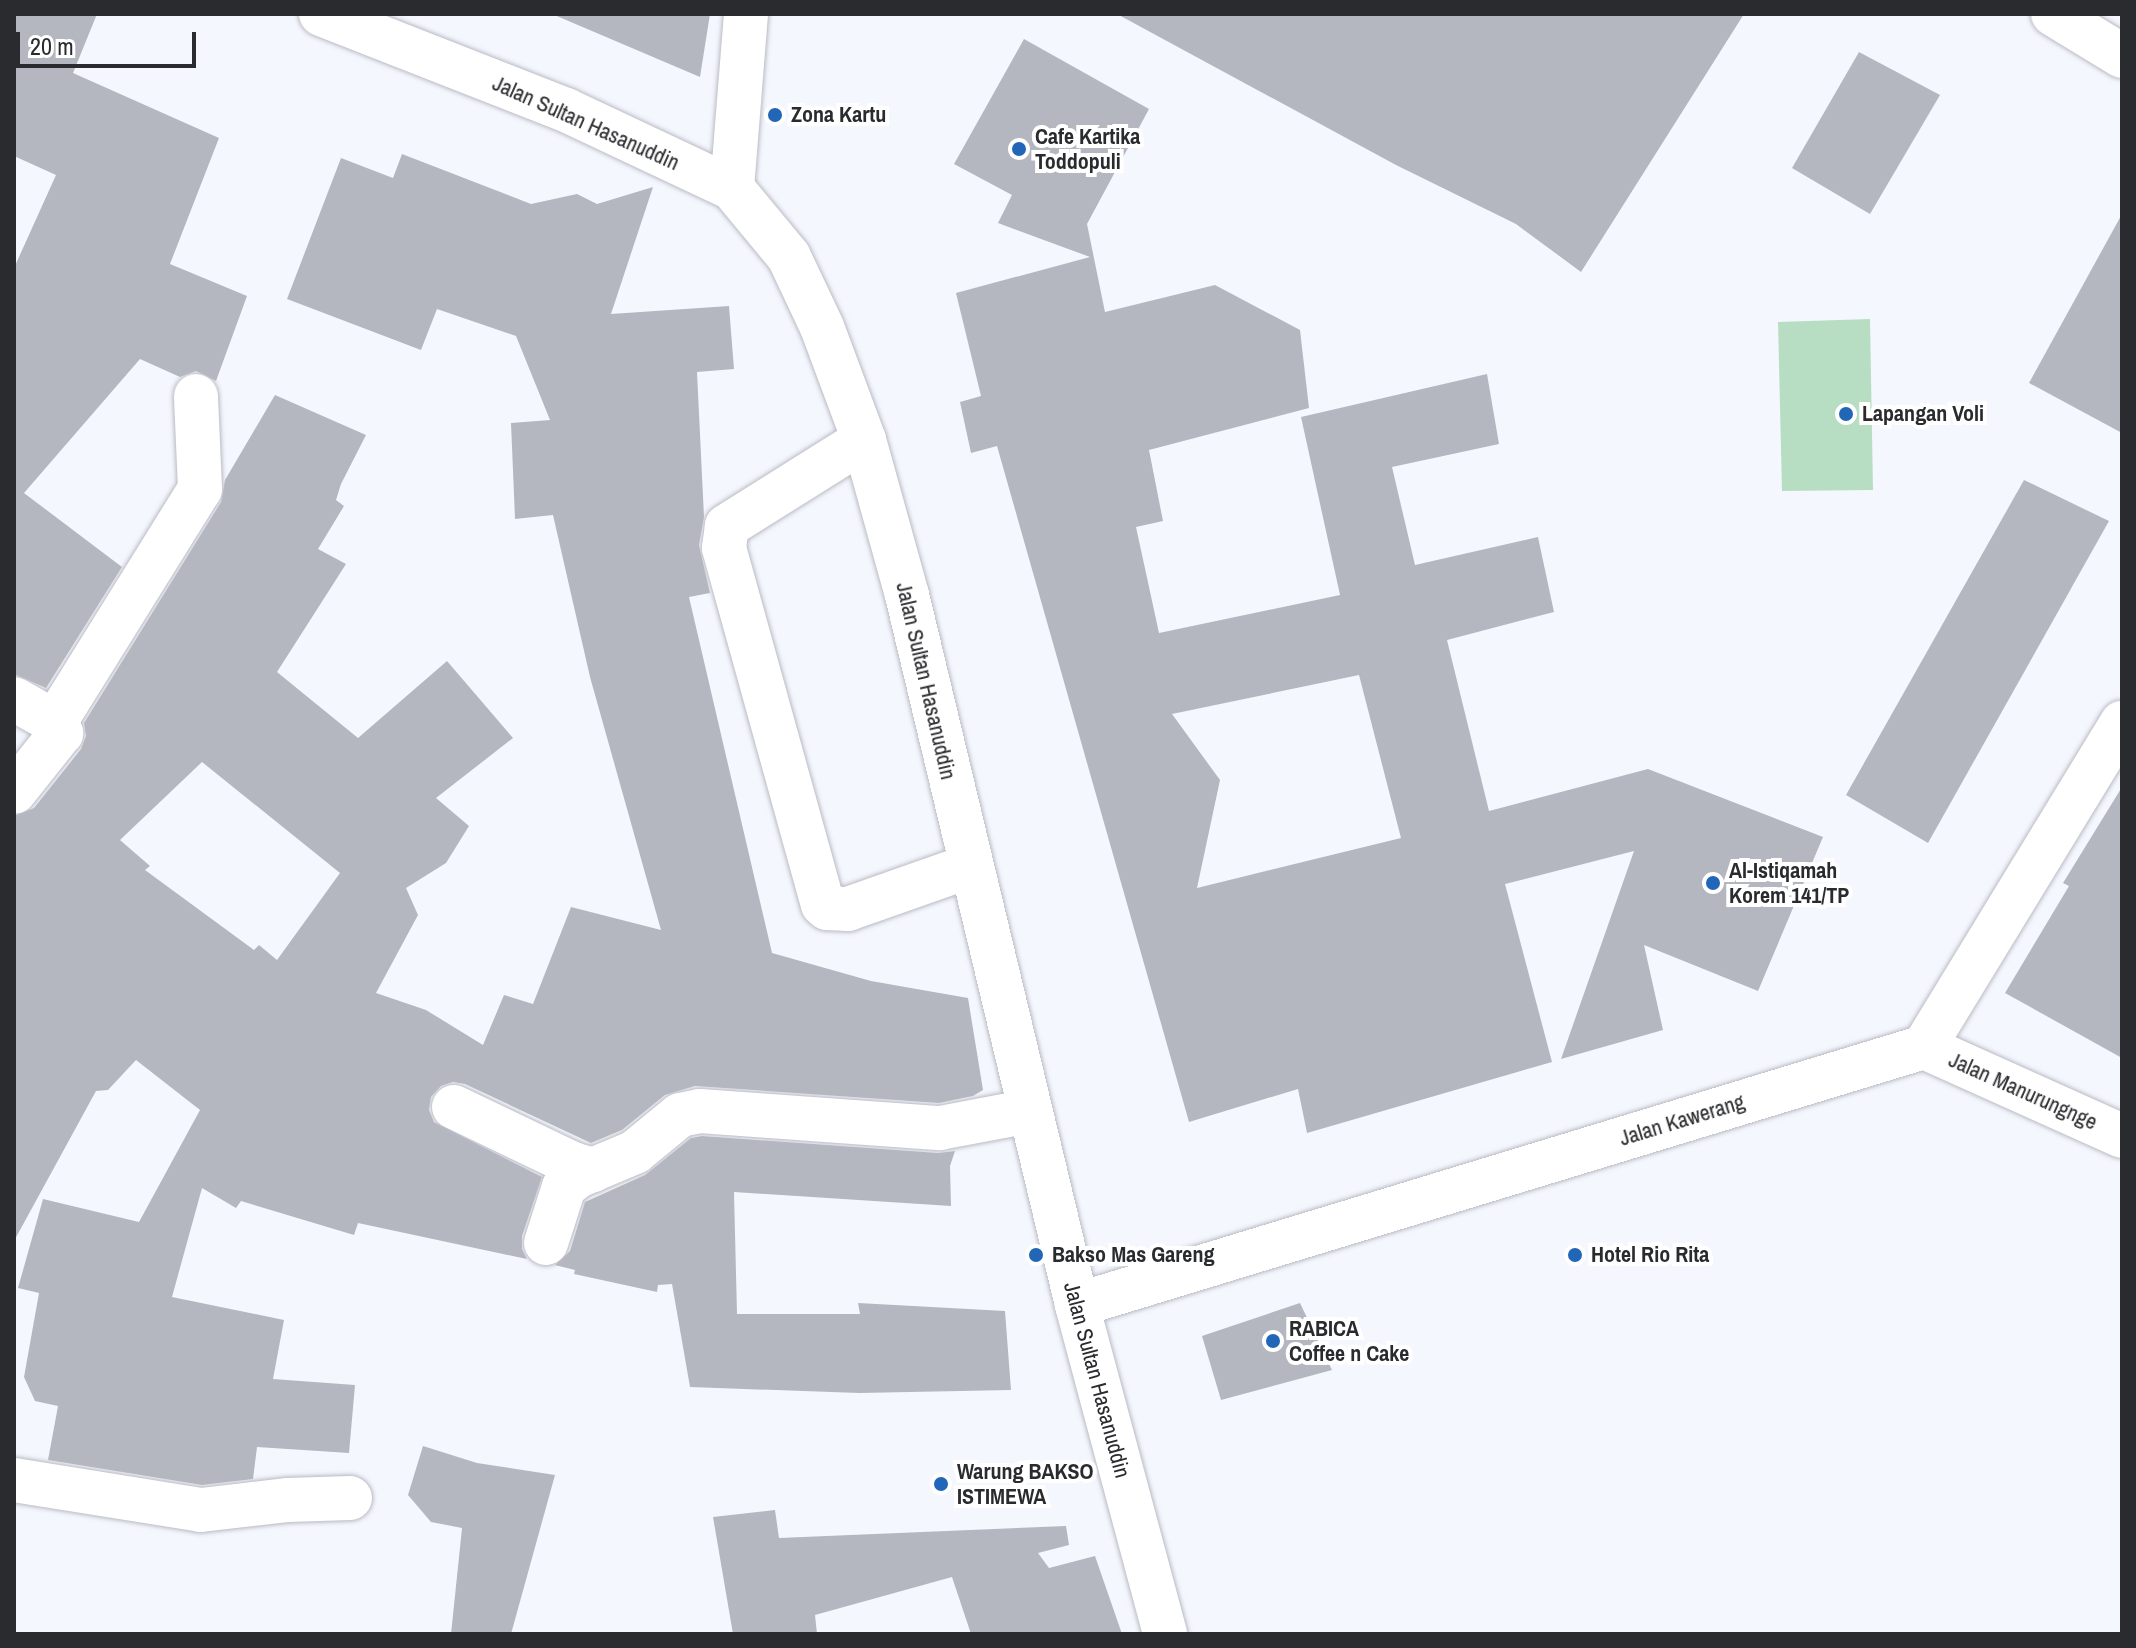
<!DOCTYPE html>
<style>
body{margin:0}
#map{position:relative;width:2136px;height:1648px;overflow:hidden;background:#f5f7fe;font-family:"Archivo Narrow",sans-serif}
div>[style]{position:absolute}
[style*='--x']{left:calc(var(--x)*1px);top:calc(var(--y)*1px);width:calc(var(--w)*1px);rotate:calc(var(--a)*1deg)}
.green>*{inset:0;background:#b7dec2}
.building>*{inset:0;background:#b5b7c0}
.roads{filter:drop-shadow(0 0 2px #b9bbc4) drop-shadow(0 0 2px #b9bbc4)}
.minor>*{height:44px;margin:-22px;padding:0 22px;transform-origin:22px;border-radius:22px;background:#fff}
.major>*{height:44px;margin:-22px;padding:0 22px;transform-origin:22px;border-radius:22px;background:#fff}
.dots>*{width:22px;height:22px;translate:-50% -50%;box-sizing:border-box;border:4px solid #fff;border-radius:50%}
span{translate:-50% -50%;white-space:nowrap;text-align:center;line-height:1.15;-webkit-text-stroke:8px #fff;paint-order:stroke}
.poi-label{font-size:22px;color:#2a2b2e;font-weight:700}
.left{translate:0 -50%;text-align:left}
.street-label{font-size:22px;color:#2a2b2e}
.frame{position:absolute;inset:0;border:16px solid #2a2b2e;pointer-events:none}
.scale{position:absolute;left:16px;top:32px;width:180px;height:36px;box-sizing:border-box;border:4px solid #2a2b2e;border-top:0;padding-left:10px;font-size:24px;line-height:28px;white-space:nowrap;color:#2a2b2e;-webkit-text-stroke:6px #fff;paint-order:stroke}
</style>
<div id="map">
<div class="green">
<i style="clip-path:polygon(1870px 319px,1873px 490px,1782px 491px,1778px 322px)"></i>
</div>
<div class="building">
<i style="clip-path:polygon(14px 14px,97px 14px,73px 73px,219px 138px,170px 264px,247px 296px,216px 381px,196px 371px,180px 377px,140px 359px,24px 493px,122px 567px,46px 688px,14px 674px,14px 268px,56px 175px,14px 156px)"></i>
<i style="clip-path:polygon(552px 14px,710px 14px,700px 77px)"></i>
<i style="clip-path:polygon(1117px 14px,1744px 14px,1581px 272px,1516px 224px,1396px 165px)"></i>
<i style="clip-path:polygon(evenodd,1024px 39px,1149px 109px,1087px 224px,1105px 312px,1215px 285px,1300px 330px,1309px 408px,1149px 450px,1163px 521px,1136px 527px,1159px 633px,1340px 595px,1301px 417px,1487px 374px,1499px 444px,1392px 467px,1415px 565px,1538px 537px,1554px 612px,1447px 640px,1489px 811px,1648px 769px,1823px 837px,1758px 991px,1644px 945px,1663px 1030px,1561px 1059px,1634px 851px,1505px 884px,1552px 1062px,1307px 1133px,1298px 1089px,1189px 1122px,997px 446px,971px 453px,960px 402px,981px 396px,956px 293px,1090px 257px,998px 223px,1012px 195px,954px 164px,1024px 39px,1359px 675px,1401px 838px,1197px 888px,1220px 780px,1172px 714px,1359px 675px)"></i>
<i style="clip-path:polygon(1859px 52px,1940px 95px,1870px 214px,1792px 168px)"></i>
<i style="clip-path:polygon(evenodd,402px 154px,531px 204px,577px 194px,597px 204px,653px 187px,611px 314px,729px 306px,734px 369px,697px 372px,704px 517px,699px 545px,710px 593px,689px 597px,772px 953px,871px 981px,968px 998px,983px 1090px,973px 1096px,939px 1103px,695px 1086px,665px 1095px,622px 1130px,591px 1143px,465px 1084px,453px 1082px,441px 1086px,431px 1097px,429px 1110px,434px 1122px,542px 1177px,522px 1236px,522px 1249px,527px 1259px,358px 1223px,354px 1235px,241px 1201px,236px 1208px,202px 1188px,172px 1297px,284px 1320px,273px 1379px,355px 1385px,349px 1453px,257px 1447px,253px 1479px,202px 1485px,48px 1460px,58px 1406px,35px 1401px,24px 1377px,39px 1293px,18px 1288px,43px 1199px,139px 1222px,200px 1110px,136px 1060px,108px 1090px,96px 1091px,14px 1241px,14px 816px,34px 808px,81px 749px,86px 736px,84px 723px,221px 502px,225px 480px,275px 395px,366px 435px,341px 484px,336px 500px,344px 506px,318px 549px,346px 564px,277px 672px,358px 738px,447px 661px,513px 738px,436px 798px,469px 826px,446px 863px,406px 888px,418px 915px,376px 993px,426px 1010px,483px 1045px,504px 995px,533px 1004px,571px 907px,661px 930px,590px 677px,553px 515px,515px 519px,511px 423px,550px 420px,516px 336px,437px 309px,421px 350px,287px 299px,341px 158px,393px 178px,402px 154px,202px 762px,340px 873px,277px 960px,259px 945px,254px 950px,145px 870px,150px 866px,120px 840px,202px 762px)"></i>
<i style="clip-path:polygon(2122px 214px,2122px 433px,2029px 383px)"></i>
<i style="clip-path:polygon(2024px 480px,2109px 521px,1928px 843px,1846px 795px)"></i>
<i style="clip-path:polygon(2122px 787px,2122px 1058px,2005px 993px,2069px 886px,2063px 883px)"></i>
<i style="clip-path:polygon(702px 1136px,938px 1153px,955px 1151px,950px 1166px,951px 1206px,734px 1192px,737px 1314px,860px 1314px,858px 1303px,1005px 1311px,1011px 1390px,859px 1393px,690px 1387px,672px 1284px,658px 1285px,657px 1292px,574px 1274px,575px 1270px,555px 1265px,570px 1251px,585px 1202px,645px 1175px,691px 1138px)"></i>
<i style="clip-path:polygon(1300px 1303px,1332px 1370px,1221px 1400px,1202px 1336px)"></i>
<i style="clip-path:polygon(423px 1446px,477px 1463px,555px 1475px,511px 1634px,451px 1634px,462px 1528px,431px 1522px,408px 1495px)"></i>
<i style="clip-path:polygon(775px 1510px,779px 1538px,1066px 1526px,1069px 1545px,1038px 1553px,1049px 1568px,1095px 1556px,1122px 1634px,971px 1634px,952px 1577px,815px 1615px,817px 1634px,733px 1634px,713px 1517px)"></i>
</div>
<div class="roads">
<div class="minor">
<i style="--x:2053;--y:14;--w:81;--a:31.3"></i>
<i style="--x:732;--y:188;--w:175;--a:-85.4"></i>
<i style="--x:864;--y:440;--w:162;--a:147.9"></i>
<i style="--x:727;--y:526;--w:22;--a:98"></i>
<i style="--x:724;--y:548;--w:370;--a:74.5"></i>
<i style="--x:823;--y:904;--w:6;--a:45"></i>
<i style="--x:827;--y:908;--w:21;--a:3"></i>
<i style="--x:848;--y:909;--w:129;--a:-19.4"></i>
<i style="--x:14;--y:699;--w:47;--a:29.3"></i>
<i style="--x:55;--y:722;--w:13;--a:61"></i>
<i style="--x:61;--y:733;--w:75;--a:128.5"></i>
<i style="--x:55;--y:722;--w:274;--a:-58.1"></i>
<i style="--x:200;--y:489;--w:93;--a:-92.5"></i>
<i style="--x:1924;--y:1047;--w:217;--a:24.2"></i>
<i style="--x:454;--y:1107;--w:132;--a:25.6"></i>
<i style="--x:573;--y:1164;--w:21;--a:17"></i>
<i style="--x:546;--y:1243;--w:59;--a:-72.2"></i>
<i style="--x:564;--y:1187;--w:18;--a:-38"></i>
<i style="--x:578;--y:1176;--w:62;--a:-22.8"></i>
<i style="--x:635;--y:1152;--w:58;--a:-39.4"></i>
<i style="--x:680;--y:1115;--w:20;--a:-11"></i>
<i style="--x:700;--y:1111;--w:241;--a:4.1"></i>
<i style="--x:940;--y:1128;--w:92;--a:-10.7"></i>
<i style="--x:1077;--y:1305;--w:885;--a:-16.94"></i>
<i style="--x:1924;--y:1047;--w:380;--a:-58.6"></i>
<i style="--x:14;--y:1480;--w:189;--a:9.1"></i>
<i style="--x:201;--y:1510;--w:88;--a:-6.6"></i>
<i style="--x:288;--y:1500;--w:62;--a:-1.8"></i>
</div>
<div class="major">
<i style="--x:321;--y:14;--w:263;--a:21.4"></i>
<i style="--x:566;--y:110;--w:183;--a:25.2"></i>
<i style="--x:732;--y:188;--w:89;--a:50.4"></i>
<i style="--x:789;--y:257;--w:77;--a:64.8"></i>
<i style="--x:822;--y:327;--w:121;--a:69.6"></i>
<i style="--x:864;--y:440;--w:161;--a:74.5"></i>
<i style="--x:907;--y:595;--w:730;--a:76.53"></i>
<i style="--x:1077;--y:1305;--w:341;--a:75"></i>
</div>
</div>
<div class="dots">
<i style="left:775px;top:115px;background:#2166b7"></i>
<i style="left:1019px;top:149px;background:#2166b7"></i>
<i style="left:1846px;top:414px;background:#2166b7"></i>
<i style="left:1713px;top:883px;background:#2166b7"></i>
<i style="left:1036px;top:1255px;background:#2166b7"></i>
<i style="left:1575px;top:1255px;background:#2166b7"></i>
<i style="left:1273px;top:1341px;background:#2166b7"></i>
<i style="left:941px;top:1484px;background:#2166b7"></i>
</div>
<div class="poi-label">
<span class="left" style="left:791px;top:115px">Zona Kartu</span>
<span class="left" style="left:1035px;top:149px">Cafe Kartika<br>Toddopuli</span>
<span class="left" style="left:1862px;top:414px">Lapangan Voli</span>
<span class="left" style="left:1729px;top:883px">Al-Istiqamah<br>Korem 141/TP</span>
<span class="left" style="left:1052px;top:1255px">Bakso Mas Gareng</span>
<span class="left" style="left:1591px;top:1255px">Hotel Rio Rita</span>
<span class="left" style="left:1289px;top:1341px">RABICA<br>Coffee n Cake</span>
<span class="left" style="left:957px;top:1484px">Warung BAKSO<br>ISTIMEWA</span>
</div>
<div class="street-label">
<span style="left:586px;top:123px;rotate:24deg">Jalan Sultan Hasanuddin</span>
<span style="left:926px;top:681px;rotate:77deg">Jalan Sultan Hasanuddin</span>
<span style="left:2023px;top:1091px;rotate:24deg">Jalan Manurungnge</span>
<span style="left:1682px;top:1120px;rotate:-17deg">Jalan Kawerang</span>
<span style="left:1097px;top:1380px;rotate:75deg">Jalan Sultan Hasanuddin</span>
</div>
<div class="frame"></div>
<div class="scale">20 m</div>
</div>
